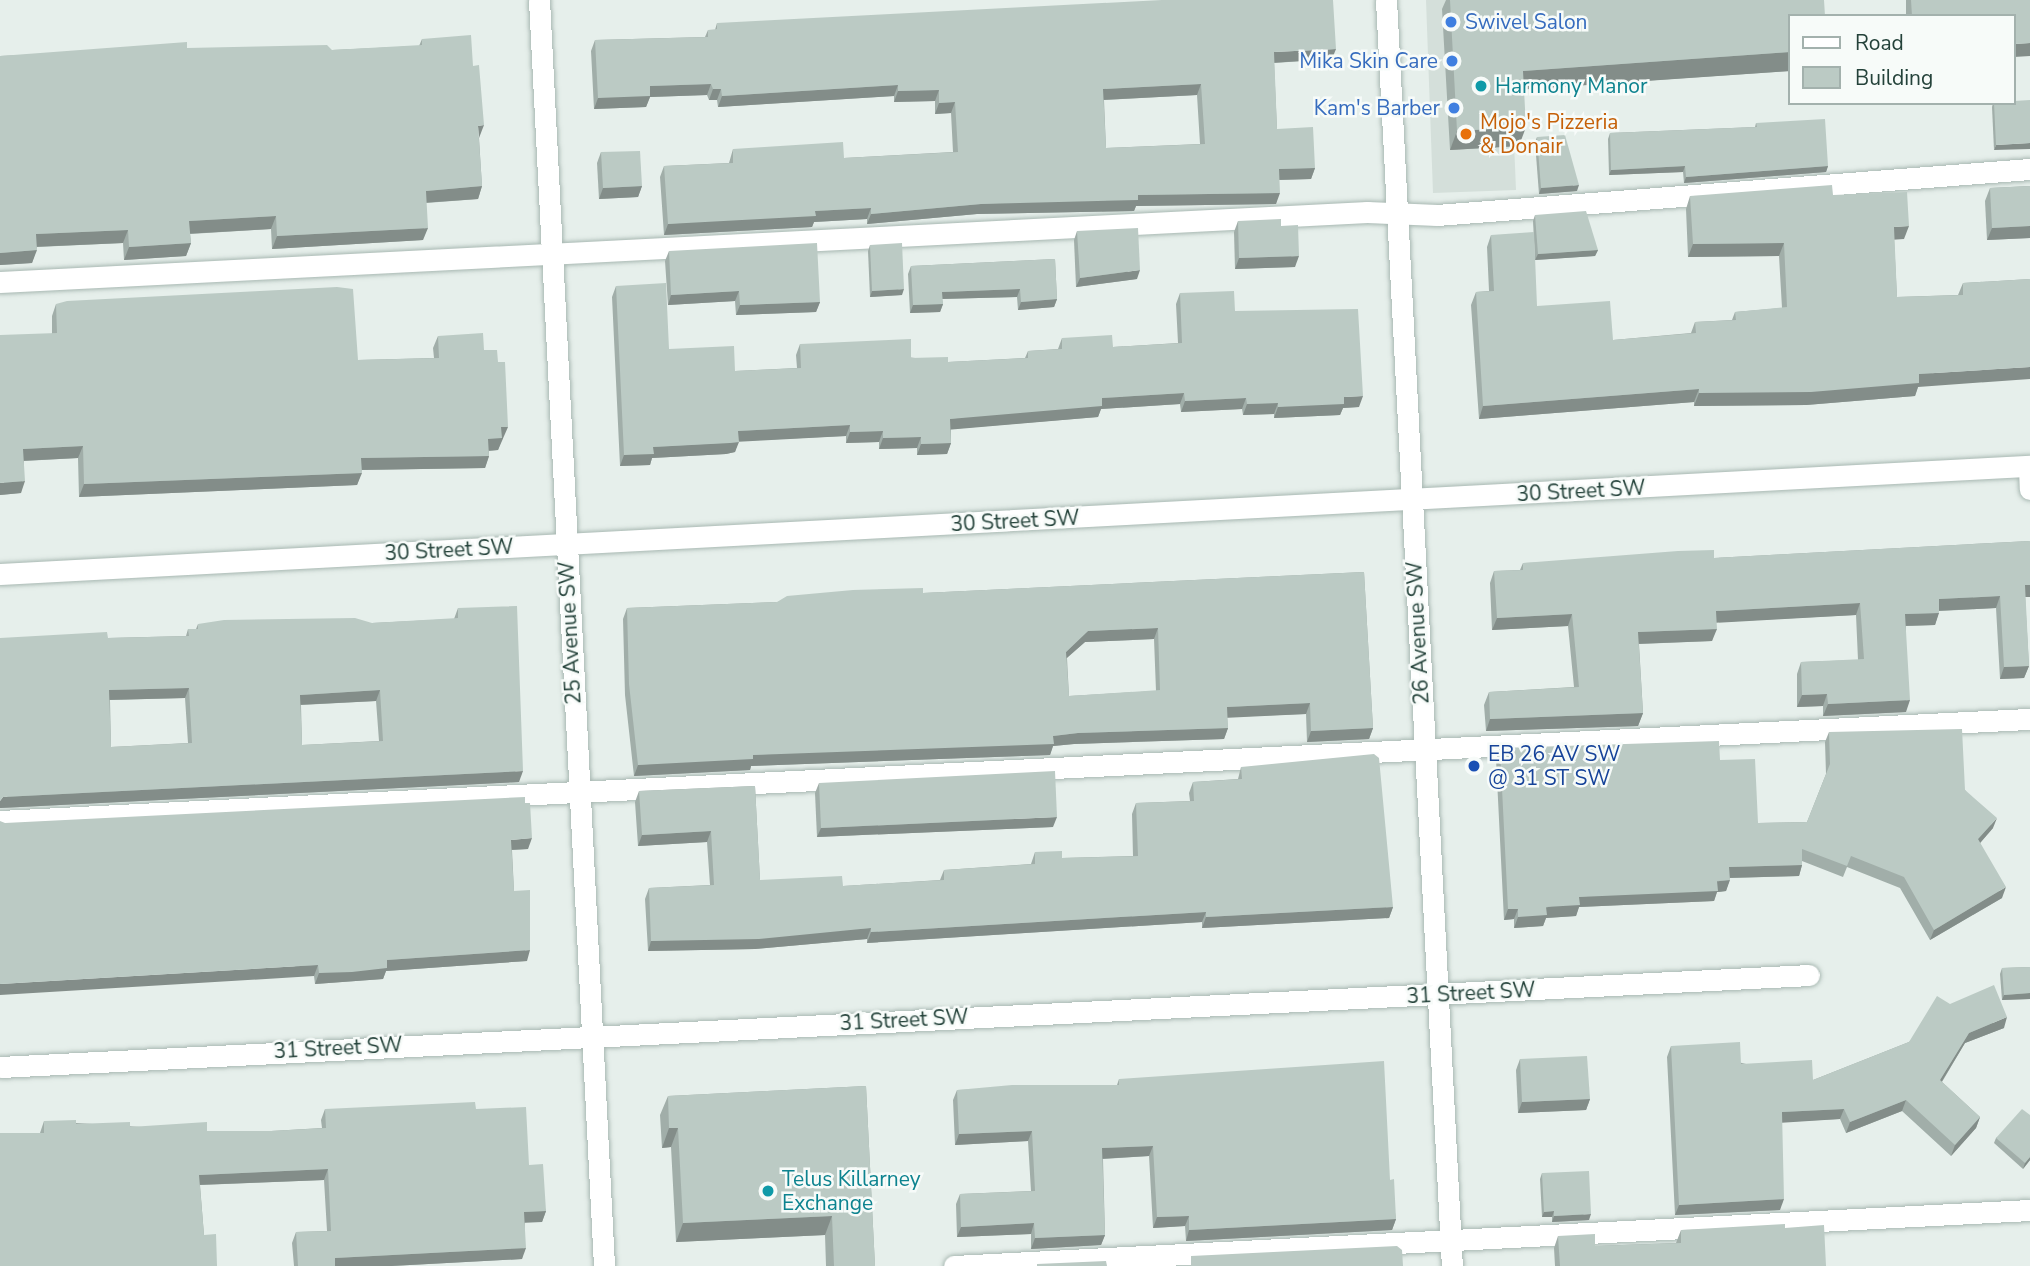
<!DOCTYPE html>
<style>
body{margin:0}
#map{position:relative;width:2030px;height:1266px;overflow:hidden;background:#e6efeb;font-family:"Nunito Sans",sans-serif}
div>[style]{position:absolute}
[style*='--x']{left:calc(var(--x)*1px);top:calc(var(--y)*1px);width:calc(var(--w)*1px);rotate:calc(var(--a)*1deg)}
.built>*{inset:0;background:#d4dfda}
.roads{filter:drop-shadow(0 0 2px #a8b8b2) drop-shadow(0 0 2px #a8b8b2)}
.minor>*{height:21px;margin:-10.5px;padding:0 10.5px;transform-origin:10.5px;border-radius:10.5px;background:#fff}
.wall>*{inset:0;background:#a1aea9}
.shaded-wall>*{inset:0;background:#838d89}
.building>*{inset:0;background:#bbcac4}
.dots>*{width:19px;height:19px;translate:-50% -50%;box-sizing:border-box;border:4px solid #f7fbf9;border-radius:50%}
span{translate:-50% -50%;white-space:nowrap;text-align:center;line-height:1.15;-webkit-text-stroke:5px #f7fbf9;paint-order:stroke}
.shop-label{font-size:21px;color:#366cbe}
.left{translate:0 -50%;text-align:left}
.right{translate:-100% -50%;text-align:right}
.culture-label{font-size:21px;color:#0d838f}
.food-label{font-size:21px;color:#c56008}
.street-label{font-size:21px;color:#24423a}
.transit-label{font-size:21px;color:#164399}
.legend{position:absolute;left:1788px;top:14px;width:228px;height:91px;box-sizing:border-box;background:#f7fbf9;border:2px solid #a3b1ad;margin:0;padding:9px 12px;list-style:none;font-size:21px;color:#24423a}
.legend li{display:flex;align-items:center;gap:14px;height:35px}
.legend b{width:35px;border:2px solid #a3b1ad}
</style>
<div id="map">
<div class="built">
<i style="clip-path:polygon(1426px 0,1508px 0,1516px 190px,1433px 193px)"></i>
</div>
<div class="roads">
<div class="minor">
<i style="--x:539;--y:0;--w:1268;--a:87.06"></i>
<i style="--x:1386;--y:0;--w:1268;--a:87.02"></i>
<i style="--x:0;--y:282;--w:1369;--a:-2.93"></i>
<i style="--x:1367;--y:212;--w:70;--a:2.5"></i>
<i style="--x:1437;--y:215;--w:595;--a:-4.44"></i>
<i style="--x:2029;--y:466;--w:23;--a:88"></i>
<i style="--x:0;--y:574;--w:2033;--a:-3.05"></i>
<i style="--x:0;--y:821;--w:2033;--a:-2.88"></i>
<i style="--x:0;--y:1067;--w:1811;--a:-2.91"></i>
<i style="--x:954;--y:1266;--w:1077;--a:-2.98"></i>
</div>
</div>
<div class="wall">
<i style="clip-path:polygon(1446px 0,1824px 0,1790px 16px,1790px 71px,1524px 89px,1519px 146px,1450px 150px,1442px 9px)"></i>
<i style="clip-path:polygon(1906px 0,2030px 0,2014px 16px,1906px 16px)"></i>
<i style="clip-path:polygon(evenodd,717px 23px,1332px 59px,1274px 63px,1277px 129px,1315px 168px,1311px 179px,1279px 180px,1276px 204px,1136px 206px,1134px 211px,977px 214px,867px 224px,867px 219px,814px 222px,812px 227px,664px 235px,660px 177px,664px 166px,729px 163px,733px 149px,844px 158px,953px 152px,951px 113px,935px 114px,935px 101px,894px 102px,894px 96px,718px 107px,717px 100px,709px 100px,707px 95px,650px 97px,646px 107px,594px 109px,591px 51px,595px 40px,705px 37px,708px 30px,715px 30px,717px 23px,1197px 95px,1200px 144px,1106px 148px,1104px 100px,1197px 95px)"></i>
<i style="clip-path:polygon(422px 39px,479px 138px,482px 186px,478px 199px,426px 203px,423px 240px,272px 249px,271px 229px,190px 234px,191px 243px,186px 256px,124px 260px,123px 243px,37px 247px,32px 263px,0 265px,0 56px,187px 48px,332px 50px,419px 46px)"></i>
<i style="clip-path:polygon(1993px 103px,2014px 103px,1994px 150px,1992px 107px)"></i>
<i style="clip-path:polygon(1756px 123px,1828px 166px,1826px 172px,1684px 183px,1683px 172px,1609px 175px,1608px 139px,1610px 133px,1755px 127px)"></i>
<i style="clip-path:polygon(1537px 137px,1577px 191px,1539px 194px,1535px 142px)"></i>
<i style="clip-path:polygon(601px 152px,642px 186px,638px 197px,599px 199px,597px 163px)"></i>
<i style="clip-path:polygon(2030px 186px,2030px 238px,1987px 240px,1985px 201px,1990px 188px)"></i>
<i style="clip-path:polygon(1833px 195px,1904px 239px,1894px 239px,1897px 297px,1958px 295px,1963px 283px,2030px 279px,1918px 387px,1915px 396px,1806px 405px,1694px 406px,1694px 402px,1479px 419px,1471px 305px,1476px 292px,1489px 291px,1487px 247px,1491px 235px,1537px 306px,1613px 340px,1691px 333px,1695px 322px,1732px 320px,1735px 312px,1782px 308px,1779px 256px,1688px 257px,1686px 209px,1690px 196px)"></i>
<i style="clip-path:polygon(1535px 215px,1598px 250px,1595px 256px,1535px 260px,1533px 221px)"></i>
<i style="clip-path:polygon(1238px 221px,1281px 226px,1295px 267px,1235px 269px,1234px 232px)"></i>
<i style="clip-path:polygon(1077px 231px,1137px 279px,1076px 287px,1074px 240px)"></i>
<i style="clip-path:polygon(870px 245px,902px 295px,870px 297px,868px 251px)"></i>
<i style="clip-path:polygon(669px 251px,820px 302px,816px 312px,736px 315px,735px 301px,668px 305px,665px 261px)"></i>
<i style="clip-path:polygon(1055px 259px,1057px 299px,1054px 307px,1018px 310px,1017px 297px,942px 299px,943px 304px,940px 312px,910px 313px,908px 274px,911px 266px)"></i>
<i style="clip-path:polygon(616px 286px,669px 349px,735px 371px,797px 368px,796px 355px,800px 344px,948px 362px,1025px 358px,1028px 351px,1058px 349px,1062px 338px,1113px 347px,1178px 343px,1176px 304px,1180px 293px,1235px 311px,1359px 407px,1343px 408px,1340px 415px,1274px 418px,1274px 414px,1243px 415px,1242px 409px,1181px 412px,1180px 404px,1101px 409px,1098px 417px,951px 429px,951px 443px,947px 454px,917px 455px,917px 448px,879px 449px,879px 442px,846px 443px,846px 436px,738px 441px,735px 452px,726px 454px,652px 458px,650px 465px,620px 466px,612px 297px)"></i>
<i style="clip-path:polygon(56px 304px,358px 360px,434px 358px,433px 348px,438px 336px,484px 350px,503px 439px,502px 439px,498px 450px,489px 451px,489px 456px,485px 468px,362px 470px,357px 485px,79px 497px,78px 458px,24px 461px,21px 493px,0 495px,52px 333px,52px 316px)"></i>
<i style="clip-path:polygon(2030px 541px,2030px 597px,2025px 597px,2029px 666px,2024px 678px,2000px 679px,1996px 608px,1939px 611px,1935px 625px,1906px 626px,1906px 712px,1823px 716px,1823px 706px,1797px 707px,1797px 674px,1801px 662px,1858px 660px,1856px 615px,1716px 622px,1712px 641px,1639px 644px,1643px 713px,1638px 726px,1486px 731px,1484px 705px,1489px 692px,1574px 687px,1568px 626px,1492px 630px,1490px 583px,1494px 571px,1520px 570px,1523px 563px,1714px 558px)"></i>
<i style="clip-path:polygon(evenodd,1364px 572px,1373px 728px,1369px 739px,1307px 742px,1306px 714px,1227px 717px,1228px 728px,1224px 739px,1074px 744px,1053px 746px,1050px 755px,751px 766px,750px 770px,634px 776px,625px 695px,623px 619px,627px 608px,777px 602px,923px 593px,1364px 572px,1154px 639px,1156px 691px,1069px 696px,1067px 658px,1085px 642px,1154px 639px)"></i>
<i style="clip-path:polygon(evenodd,458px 608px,519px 782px,0 808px,108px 638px,186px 636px,188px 629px,196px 629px,198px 624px,372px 623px,454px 619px,458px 608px,185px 698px,188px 743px,111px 747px,110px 700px,185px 698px,458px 608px,376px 701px,379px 741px,302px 745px,301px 705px,376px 701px)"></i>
<i style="clip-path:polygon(1829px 732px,1965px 790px,1993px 828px,1980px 843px,2002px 898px,1930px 940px,1900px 888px,1847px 867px,1843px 877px,1802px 861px,1802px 865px,1799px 876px,1730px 878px,1726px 891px,1717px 892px,1714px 901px,1579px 907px,1576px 916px,1546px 918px,1543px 926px,1514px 928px,1514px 919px,1504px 920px,1496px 759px,1500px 748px,1720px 760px,1758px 823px,1807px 822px,1826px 774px,1825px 742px)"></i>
<i style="clip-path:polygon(1241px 767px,1393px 907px,1389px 918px,1202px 928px,1202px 922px,867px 943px,867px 939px,755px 949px,648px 951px,645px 899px,649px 888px,710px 885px,707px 842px,638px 846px,635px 802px,639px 791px,755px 786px,760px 880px,843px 886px,940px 880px,944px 870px,1031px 864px,1035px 852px,1062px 858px,1133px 856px,1132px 814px,1136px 803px,1190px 801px,1189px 793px,1193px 782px,1238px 779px)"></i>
<i style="clip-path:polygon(819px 783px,1053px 827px,817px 837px,815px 793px)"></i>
<i style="clip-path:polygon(5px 823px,528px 849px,512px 850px,514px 891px,527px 961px,386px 971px,383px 979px,315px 984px,314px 976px)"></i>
<i style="clip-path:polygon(2030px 967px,2030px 999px,2002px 1000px,2000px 974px,2002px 968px)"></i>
<i style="clip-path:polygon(1950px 1004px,2004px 1028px,1965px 1043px,1942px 1082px,1980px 1117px,1976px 1128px,1951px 1156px,1902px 1111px,1846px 1133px,1840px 1119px,1782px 1122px,1780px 1210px,1675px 1215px,1667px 1057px,1671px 1046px,1813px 1080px,1909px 1042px)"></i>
<i style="clip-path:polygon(1520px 1059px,1590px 1099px,1586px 1110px,1518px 1113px,1516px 1070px)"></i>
<i style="clip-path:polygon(1119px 1079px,1390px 1180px,1396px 1219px,1392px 1230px,1186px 1241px,1185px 1226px,1153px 1228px,1149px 1156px,1103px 1159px,1105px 1235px,1101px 1245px,1031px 1249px,1031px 1234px,957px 1237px,956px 1204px,960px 1194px,1031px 1191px,1028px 1141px,955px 1145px,953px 1100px,957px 1090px,1117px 1085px)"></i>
<i style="clip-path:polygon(866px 1086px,875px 1266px,826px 1266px,825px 1235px,676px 1242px,671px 1147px,662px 1148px,660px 1115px,668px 1096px)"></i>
<i style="clip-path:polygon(325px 1109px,476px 1109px,529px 1165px,546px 1211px,542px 1222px,525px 1222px,522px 1259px,391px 1266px,294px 1266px,292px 1243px,296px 1232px,327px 1231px,324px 1180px,200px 1185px,204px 1235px,217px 1266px,40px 1133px,44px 1121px,207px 1131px,271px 1131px,322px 1128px,321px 1120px)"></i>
<i style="clip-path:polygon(2030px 1115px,2030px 1160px,2023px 1169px,1994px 1143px,1996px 1138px)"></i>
<i style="clip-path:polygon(1542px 1173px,1589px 1220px,1552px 1222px,1552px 1217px,1542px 1217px,1540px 1179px)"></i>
<i style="clip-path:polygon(1785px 1228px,1826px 1266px,1555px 1266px,1554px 1248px,1558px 1236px,1595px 1246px,1676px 1243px,1681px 1230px)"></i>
</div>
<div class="shaded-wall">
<i style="clip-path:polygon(2030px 43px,2030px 56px,2014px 57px,2014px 44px)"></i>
<i style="clip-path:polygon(1336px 49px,1332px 59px,1270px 63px,1274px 52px)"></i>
<i style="clip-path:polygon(1790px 52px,1790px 71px,1516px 90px,1523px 71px)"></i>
<i style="clip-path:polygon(711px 84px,707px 95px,650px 97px,646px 107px,594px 109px,598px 98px,650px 86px)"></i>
<i style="clip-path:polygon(1201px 84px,1197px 95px,1099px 100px,1103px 89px)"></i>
<i style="clip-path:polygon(898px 85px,894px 96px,718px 107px,722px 96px)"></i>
<i style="clip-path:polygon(713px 89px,721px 89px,717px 100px,709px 100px)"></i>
<i style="clip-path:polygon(939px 90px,935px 101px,894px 102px,898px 91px)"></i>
<i style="clip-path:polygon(955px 102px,951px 113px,935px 114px,939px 103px)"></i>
<i style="clip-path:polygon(484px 125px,479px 138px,478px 126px)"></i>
<i style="clip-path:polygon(1526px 127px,1519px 146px,1450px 150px,1457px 131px)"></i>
<i style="clip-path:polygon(2030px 143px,2030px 149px,1994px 150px,1996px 145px)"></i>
<i style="clip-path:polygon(1685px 166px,1683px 172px,1609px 175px,1611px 170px)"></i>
<i style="clip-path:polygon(1828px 166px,1826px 172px,1684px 183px,1686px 177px)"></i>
<i style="clip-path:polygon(1315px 168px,1311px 179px,1275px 180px,1279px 169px)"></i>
<i style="clip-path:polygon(1579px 185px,1577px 191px,1539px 194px,1541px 188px)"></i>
<i style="clip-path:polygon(482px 186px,478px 199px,421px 203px,426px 191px)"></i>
<i style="clip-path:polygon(642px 186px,638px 197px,599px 199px,603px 188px)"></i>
<i style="clip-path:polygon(1280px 193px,1276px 204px,1136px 206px,1134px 211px,977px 214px,867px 224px,871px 214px,981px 204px,1138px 195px)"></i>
<i style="clip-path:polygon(871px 208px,867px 219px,814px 222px,812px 227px,664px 235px,668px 224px,815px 211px)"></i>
<i style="clip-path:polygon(276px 216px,271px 229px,184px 234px,189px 221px)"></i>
<i style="clip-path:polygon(1909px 226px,1904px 239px,1889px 240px,1894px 227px)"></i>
<i style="clip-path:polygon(2030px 226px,2030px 238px,1987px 240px,1992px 228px)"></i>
<i style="clip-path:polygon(428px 228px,423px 240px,272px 249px,277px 236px)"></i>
<i style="clip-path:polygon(128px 230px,123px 243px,31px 247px,36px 234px)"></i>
<i style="clip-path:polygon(191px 243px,186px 256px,124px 260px,129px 247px)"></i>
<i style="clip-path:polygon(1784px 243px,1779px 256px,1688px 257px,1693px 244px)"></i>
<i style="clip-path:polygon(37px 250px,32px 263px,0 265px,0 253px)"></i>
<i style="clip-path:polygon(1598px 250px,1595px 256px,1535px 260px,1538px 254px)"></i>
<i style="clip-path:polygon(1299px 256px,1295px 267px,1235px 269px,1239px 258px)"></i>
<i style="clip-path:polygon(1140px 270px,1137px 279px,1076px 287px,1080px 278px)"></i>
<i style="clip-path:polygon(904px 289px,902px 295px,870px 297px,872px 291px)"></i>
<i style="clip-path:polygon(1020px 289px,1017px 297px,939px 299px,942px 292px)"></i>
<i style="clip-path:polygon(739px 291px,735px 301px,668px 305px,671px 295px)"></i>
<i style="clip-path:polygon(1057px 299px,1054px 307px,1018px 310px,1021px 302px)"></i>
<i style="clip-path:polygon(820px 302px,816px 312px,736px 315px,740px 305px)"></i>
<i style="clip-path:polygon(943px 304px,940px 312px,910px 313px,913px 305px)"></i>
<i style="clip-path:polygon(2030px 367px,2030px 379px,1918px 387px,1915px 396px,1806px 405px,1694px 406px,1699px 393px,1919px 374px)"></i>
<i style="clip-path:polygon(1699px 389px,1694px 402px,1479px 419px,1483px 406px)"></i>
<i style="clip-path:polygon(1184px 393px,1180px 404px,1101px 409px,1098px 417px,946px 430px,950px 419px,1102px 398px)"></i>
<i style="clip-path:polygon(1363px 396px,1359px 407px,1343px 408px,1340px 415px,1274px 418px,1278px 407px,1344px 397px)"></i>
<i style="clip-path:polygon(1246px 398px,1242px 409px,1181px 412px,1185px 401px)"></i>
<i style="clip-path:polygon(1278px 403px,1274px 414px,1243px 415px,1247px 404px)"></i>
<i style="clip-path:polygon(850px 425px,846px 436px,734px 442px,738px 431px)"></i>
<i style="clip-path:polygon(501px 427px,508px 427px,498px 450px,484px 451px,488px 439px)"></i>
<i style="clip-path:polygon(883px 431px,879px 442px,846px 443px,850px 432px)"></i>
<i style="clip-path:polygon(921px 437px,917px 448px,879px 449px,883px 438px)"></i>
<i style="clip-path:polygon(739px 442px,735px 452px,726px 454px,652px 458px,650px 465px,620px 466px,624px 455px,653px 447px)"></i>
<i style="clip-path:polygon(951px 443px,947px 454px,917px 455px,921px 444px)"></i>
<i style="clip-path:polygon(83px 446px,78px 458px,19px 461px,23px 449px)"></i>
<i style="clip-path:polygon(489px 456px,485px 468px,357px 470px,361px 458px)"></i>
<i style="clip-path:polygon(362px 473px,357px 485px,79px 497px,84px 484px)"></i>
<i style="clip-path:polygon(25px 481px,21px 493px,0 495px,0 483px)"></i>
<i style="clip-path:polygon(2025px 585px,2030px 585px,2030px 597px,2020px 597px)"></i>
<i style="clip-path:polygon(2000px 596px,1996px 608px,1934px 611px,1939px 599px)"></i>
<i style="clip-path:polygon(1860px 603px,1856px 615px,1712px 623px,1716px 611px)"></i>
<i style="clip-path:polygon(1939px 613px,1935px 625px,1901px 626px,1905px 614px)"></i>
<i style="clip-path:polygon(1572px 614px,1568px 626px,1492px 630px,1497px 618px)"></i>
<i style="clip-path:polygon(1158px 628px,1154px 639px,1085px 642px,1062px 662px,1066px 652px,1088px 631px)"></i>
<i style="clip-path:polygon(1717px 629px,1712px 641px,1634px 644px,1638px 632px)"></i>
<i style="clip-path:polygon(2029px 666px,2024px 678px,2000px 679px,2004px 667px)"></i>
<i style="clip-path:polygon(189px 688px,185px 698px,105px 700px,109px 690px)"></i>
<i style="clip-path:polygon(380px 690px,376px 701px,296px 705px,300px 695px)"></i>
<i style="clip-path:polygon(1827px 694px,1823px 706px,1797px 707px,1802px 695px)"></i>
<i style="clip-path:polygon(1910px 700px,1906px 712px,1823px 716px,1828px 704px)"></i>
<i style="clip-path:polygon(1310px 703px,1306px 714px,1223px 718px,1227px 707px)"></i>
<i style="clip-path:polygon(1643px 713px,1638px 726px,1486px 731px,1490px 719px)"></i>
<i style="clip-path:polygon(1228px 728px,1224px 739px,1074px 744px,1053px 746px,1050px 755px,751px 766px,750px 770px,634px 776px,638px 765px,753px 755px,1053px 736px,1078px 733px)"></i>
<i style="clip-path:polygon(1373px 728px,1369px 739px,1307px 742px,1311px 731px)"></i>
<i style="clip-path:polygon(523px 771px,519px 782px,0 808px,0 801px,3px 797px)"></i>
<i style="clip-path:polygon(1057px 817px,1053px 827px,817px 837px,821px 828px)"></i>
<i style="clip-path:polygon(1997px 818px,1993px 828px,1974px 850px,1978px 839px)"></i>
<i style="clip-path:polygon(711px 831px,707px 842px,638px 846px,642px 835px)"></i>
<i style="clip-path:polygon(532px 838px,528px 849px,507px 850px,511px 840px)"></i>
<i style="clip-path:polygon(1802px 865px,1799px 876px,1725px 878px,1729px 867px)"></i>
<i style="clip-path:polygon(1730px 880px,1726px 891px,1717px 892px,1714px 901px,1579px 907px,1576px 916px,1546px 918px,1543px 926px,1514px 928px,1518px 917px,1579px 897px)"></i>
<i style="clip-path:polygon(2006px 887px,2002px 898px,1930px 940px,1934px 930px)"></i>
<i style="clip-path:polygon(1393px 907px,1389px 918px,1202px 928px,1206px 917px)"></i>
<i style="clip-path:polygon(1508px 909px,1518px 909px,1514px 919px,1504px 920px)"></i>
<i style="clip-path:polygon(1206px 912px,1202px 922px,867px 943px,871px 932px)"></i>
<i style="clip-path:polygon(871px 928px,867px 939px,755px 949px,648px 951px,651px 941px)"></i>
<i style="clip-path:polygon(530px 950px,527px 961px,386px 971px,383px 979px,315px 984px,319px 973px,387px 960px)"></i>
<i style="clip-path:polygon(318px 965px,314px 976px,0 995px,0 984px)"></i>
<i style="clip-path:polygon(2030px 993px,2030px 999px,2002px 1000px,2004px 995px)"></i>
<i style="clip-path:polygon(2007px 1017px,2004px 1028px,1965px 1043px,1936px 1091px,1940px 1080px,1969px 1033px)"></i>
<i style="clip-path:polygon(1590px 1099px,1586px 1110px,1518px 1113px,1522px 1102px)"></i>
<i style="clip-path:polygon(1906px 1100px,1902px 1111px,1846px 1133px,1850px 1122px)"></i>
<i style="clip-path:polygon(1844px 1109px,1840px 1119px,1778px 1123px,1782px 1112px)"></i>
<i style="clip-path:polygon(1980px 1117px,1976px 1128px,1951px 1156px,1955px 1145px)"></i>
<i style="clip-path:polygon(669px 1128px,678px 1128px,671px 1147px,662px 1148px)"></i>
<i style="clip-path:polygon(1032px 1131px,1028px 1141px,955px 1145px,959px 1134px)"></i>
<i style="clip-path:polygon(1153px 1146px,1149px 1156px,1098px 1159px,1102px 1148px)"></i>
<i style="clip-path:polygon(2030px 1157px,2030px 1160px,2023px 1169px,2025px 1163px)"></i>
<i style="clip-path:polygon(328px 1169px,324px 1180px,196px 1185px,199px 1175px)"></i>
<i style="clip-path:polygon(1784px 1199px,1780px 1210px,1675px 1215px,1679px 1205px)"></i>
<i style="clip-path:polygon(546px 1211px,542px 1222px,520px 1223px,524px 1212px)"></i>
<i style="clip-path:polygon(1554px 1211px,1552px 1217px,1542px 1217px,1544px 1212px)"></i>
<i style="clip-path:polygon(1591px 1214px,1589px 1220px,1552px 1222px,1554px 1216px)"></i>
<i style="clip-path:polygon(832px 1216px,825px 1235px,676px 1242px,683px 1223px)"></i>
<i style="clip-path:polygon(1189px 1216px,1185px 1226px,1153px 1228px,1157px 1217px)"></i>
<i style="clip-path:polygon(1396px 1219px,1392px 1230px,1186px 1241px,1189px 1230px)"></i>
<i style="clip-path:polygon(1034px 1223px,1031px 1234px,957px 1237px,961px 1227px)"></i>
<i style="clip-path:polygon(1105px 1235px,1101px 1245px,1031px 1249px,1035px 1238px)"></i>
<i style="clip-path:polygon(526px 1248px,522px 1259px,391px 1266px,332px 1266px,335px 1258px)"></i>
</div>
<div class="building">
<i style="clip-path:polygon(evenodd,1162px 0,1333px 0,1336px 49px,1274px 52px,1277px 129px,1313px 127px,1315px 168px,1279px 169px,1280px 193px,1138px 195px,1138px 200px,981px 204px,871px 214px,871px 208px,815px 211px,816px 216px,668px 224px,664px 166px,733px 163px,733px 149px,843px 142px,844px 158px,958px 152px,955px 102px,939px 103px,939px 90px,898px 91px,898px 85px,722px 96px,721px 89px,713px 89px,711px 84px,650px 86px,650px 96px,598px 98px,595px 40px,708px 37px,708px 30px,717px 29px,717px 23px,1162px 0,1201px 84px,1205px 144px,1106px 148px,1103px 89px,1201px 84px)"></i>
<i style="clip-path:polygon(1450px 0,1824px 0,1825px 16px,1790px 16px,1790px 52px,1523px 71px,1526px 127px,1457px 131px)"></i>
<i style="clip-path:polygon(1911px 0,2030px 0,2030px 43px,2014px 44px,2014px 16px,1912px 16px)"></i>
<i style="clip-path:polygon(471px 35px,473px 66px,479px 65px,484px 125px,478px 126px,482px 186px,426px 191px,428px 228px,277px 236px,276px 216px,189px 221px,191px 243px,129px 247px,128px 230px,36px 234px,37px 250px,0 253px,0 56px,187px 42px,187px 48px,327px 45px,332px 50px,422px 45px,422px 39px)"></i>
<i style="clip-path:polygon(2030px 100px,2030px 143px,1996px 145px,1994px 103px,2014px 103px,2014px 101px)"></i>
<i style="clip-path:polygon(1825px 119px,1828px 166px,1686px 177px,1685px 166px,1611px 170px,1610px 133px,1757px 127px,1756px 123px)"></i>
<i style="clip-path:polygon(1565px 135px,1579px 185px,1541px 188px,1537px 137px)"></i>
<i style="clip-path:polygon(640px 151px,642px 186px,603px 188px,601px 152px)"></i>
<i style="clip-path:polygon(1832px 185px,1833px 195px,1907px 192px,1909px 226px,1894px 227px,1897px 297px,1963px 295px,1963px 283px,2030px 279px,2030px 367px,1919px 374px,1919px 383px,1811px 392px,1699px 393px,1699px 389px,1483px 406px,1476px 292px,1494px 291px,1491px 235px,1534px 232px,1537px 306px,1610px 301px,1613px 340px,1696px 333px,1695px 322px,1736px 320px,1735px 312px,1787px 307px,1784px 243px,1693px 244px,1690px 196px)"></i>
<i style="clip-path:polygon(2030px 186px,2030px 226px,1992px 228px,1990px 188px)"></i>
<i style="clip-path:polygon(1586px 211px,1598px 250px,1538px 254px,1535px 215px)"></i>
<i style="clip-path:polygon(1281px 219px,1281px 226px,1298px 225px,1299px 256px,1239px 258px,1238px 221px)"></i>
<i style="clip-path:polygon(1138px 228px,1140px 270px,1080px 278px,1077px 231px)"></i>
<i style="clip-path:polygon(817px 243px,820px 302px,740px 305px,739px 291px,671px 295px,669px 251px)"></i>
<i style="clip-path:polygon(902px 243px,904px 289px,872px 291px,870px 245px)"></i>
<i style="clip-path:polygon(1055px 259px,1057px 299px,1021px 302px,1020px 289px,942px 292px,943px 304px,913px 305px,911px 266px)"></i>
<i style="clip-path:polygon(666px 283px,669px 349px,734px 346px,735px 371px,801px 368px,800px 344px,911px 339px,911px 358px,948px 357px,948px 362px,1028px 358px,1028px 351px,1062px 349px,1062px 338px,1112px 335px,1113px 347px,1182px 343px,1180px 293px,1234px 291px,1235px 311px,1358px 309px,1363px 396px,1344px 397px,1344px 404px,1278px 407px,1278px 403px,1247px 404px,1246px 398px,1185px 401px,1184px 393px,1102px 398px,1102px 406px,950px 419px,951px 443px,921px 444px,921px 437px,883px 438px,883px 431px,850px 432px,850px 425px,738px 431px,739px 442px,730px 443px,653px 447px,654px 454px,624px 455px,616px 286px)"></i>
<i style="clip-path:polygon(337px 287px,353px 289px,358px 360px,439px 358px,438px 336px,483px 333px,484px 350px,497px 350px,498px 362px,505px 362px,508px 427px,501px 427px,502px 438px,488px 439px,489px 456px,361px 458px,362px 473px,84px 484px,83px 446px,23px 449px,25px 481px,0 483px,0 335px,57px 333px,56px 304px,67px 301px)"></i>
<i style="clip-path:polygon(2030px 541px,2030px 585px,2025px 585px,2029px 666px,2004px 667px,2000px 596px,1939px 599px,1939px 613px,1905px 614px,1910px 700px,1828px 704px,1827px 694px,1802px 695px,1801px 662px,1864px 659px,1860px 603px,1716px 611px,1717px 629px,1638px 632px,1643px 713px,1490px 719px,1489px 692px,1579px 687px,1572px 614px,1497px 618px,1494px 571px,1523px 570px,1523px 563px,1678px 551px,1714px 550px,1714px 558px)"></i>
<i style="clip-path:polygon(evenodd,1364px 572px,1373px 728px,1311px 731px,1310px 703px,1227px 707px,1228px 728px,1078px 733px,1053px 736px,1054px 744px,753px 755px,753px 759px,638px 765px,629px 684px,627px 608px,777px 602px,787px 596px,853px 590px,923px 588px,923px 593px,1364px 572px,1158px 628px,1160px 690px,1069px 696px,1066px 652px,1088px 631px,1158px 628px)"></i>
<i style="clip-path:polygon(evenodd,517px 606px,523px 771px,3px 797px,0 801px,0 638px,107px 632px,108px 638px,189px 636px,188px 629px,198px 629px,198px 624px,224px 620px,355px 618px,372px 623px,458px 618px,458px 608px,517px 606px,189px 688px,192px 743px,111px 747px,109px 690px,189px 688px,517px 606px,380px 690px,383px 741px,302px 745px,300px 695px,380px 690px)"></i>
<i style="clip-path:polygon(1962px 729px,1965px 790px,1997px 818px,1978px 839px,2006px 887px,1934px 930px,1904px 877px,1851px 856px,1847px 866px,1802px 849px,1802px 865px,1729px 867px,1730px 880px,1717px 881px,1718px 891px,1579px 897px,1580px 905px,1546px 907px,1547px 915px,1518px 917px,1518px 909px,1508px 909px,1500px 748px,1719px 741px,1720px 760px,1755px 759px,1758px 823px,1807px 822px,1830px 764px,1829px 732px)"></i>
<i style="clip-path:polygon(1374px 754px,1379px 758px,1393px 907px,1206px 917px,1206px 912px,871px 932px,871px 928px,759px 939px,651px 941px,649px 888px,714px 885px,711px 831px,642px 835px,639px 791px,755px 786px,760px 880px,842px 876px,843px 886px,944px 880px,944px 870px,1035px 864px,1035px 852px,1062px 851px,1062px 858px,1138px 856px,1136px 803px,1194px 801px,1193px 782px,1242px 779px,1241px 767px)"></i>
<i style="clip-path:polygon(1055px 771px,1057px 817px,821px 828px,819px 783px)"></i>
<i style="clip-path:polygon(525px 797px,525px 803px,530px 803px,532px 838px,511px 840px,514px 891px,530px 890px,530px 950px,387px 960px,387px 968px,352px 972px,319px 973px,318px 965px,0 984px,0 821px,5px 823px)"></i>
<i style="clip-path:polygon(2030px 967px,2030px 993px,2004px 995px,2002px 968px)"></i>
<i style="clip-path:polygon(1994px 985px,2007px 1017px,1969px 1033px,1940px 1080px,1980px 1117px,1955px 1145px,1906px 1100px,1850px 1122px,1844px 1109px,1782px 1112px,1784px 1199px,1679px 1205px,1671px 1046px,1740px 1042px,1741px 1064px,1812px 1060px,1813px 1080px,1909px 1042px,1937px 996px,1950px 1004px)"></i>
<i style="clip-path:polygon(1587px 1056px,1590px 1099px,1522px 1102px,1520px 1059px)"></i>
<i style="clip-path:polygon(1384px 1061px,1390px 1180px,1394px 1179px,1396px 1219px,1189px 1230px,1189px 1216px,1157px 1217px,1153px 1146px,1102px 1148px,1105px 1235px,1035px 1238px,1034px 1223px,961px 1227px,960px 1194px,1035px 1191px,1032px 1131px,959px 1134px,957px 1090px,1012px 1085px,1119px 1085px,1119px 1079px)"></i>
<i style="clip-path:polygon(866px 1086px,875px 1266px,834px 1266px,832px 1216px,683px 1223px,678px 1128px,669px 1128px,668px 1096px)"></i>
<i style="clip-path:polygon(475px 1102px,476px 1109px,526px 1107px,529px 1165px,543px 1164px,546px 1211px,524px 1212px,526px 1248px,335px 1258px,335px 1266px,298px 1266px,296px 1232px,331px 1231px,328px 1169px,199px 1175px,204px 1235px,216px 1234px,217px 1266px,0 1266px,0 1133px,44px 1133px,44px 1121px,76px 1120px,76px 1124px,130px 1122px,130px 1127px,207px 1122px,207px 1131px,271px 1131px,326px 1128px,325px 1109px)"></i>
<i style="clip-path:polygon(2022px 1109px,2030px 1115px,2030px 1157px,2025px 1163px,1996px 1138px)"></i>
<i style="clip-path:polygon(1589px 1171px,1591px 1214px,1554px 1216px,1554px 1211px,1544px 1212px,1542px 1173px)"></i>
<i style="clip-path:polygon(1785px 1224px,1785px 1228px,1824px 1225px,1826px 1266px,1560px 1266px,1558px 1236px,1595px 1234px,1595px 1246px,1681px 1243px,1681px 1230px)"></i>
<i style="clip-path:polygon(1397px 1246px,1402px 1250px,1403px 1266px,1191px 1266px,1191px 1256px)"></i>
<i style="clip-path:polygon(1106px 1261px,1107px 1266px,1037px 1266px,1037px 1264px)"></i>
</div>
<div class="dots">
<i style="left:1451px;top:22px;background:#3f7fe0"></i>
<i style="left:1452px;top:61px;background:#3f7fe0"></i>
<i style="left:1481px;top:86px;background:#0f9aa8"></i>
<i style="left:1454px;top:108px;background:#3f7fe0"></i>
<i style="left:1466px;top:134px;background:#e8710a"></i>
<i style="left:1474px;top:766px;background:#1a4fb4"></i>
<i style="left:768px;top:1191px;background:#0f9aa8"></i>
</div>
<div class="shop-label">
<span class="left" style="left:1465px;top:22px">Swivel Salon</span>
<span class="right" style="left:1438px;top:61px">Mika Skin Care</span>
<span class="right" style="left:1440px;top:108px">Kam's Barber</span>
</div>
<div class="culture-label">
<span class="left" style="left:1495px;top:86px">Harmony Manor</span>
<span class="left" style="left:782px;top:1191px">Telus Killarney<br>Exchange</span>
</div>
<div class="food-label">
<span class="left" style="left:1480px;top:134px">Mojo's Pizzeria<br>&amp; Donair</span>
</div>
<div class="street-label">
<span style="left:1581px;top:491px;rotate:-3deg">30 Street SW</span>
<span style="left:1015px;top:521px;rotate:-3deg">30 Street SW</span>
<span style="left:449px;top:550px;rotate:-3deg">30 Street SW</span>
<span style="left:570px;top:633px;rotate:-93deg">25 Avenue SW</span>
<span style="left:1418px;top:633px;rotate:-93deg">26 Avenue SW</span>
<span style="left:1471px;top:993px;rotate:-3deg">31 Street SW</span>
<span style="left:904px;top:1020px;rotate:-3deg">31 Street SW</span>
<span style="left:338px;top:1048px;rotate:-3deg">31 Street SW</span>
</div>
<div class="transit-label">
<span class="left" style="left:1488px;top:766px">EB 26 AV SW<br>@ 31 ST SW</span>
</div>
<ul class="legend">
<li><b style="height:9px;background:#fff"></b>Road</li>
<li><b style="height:19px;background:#bbcac4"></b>Building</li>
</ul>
</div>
